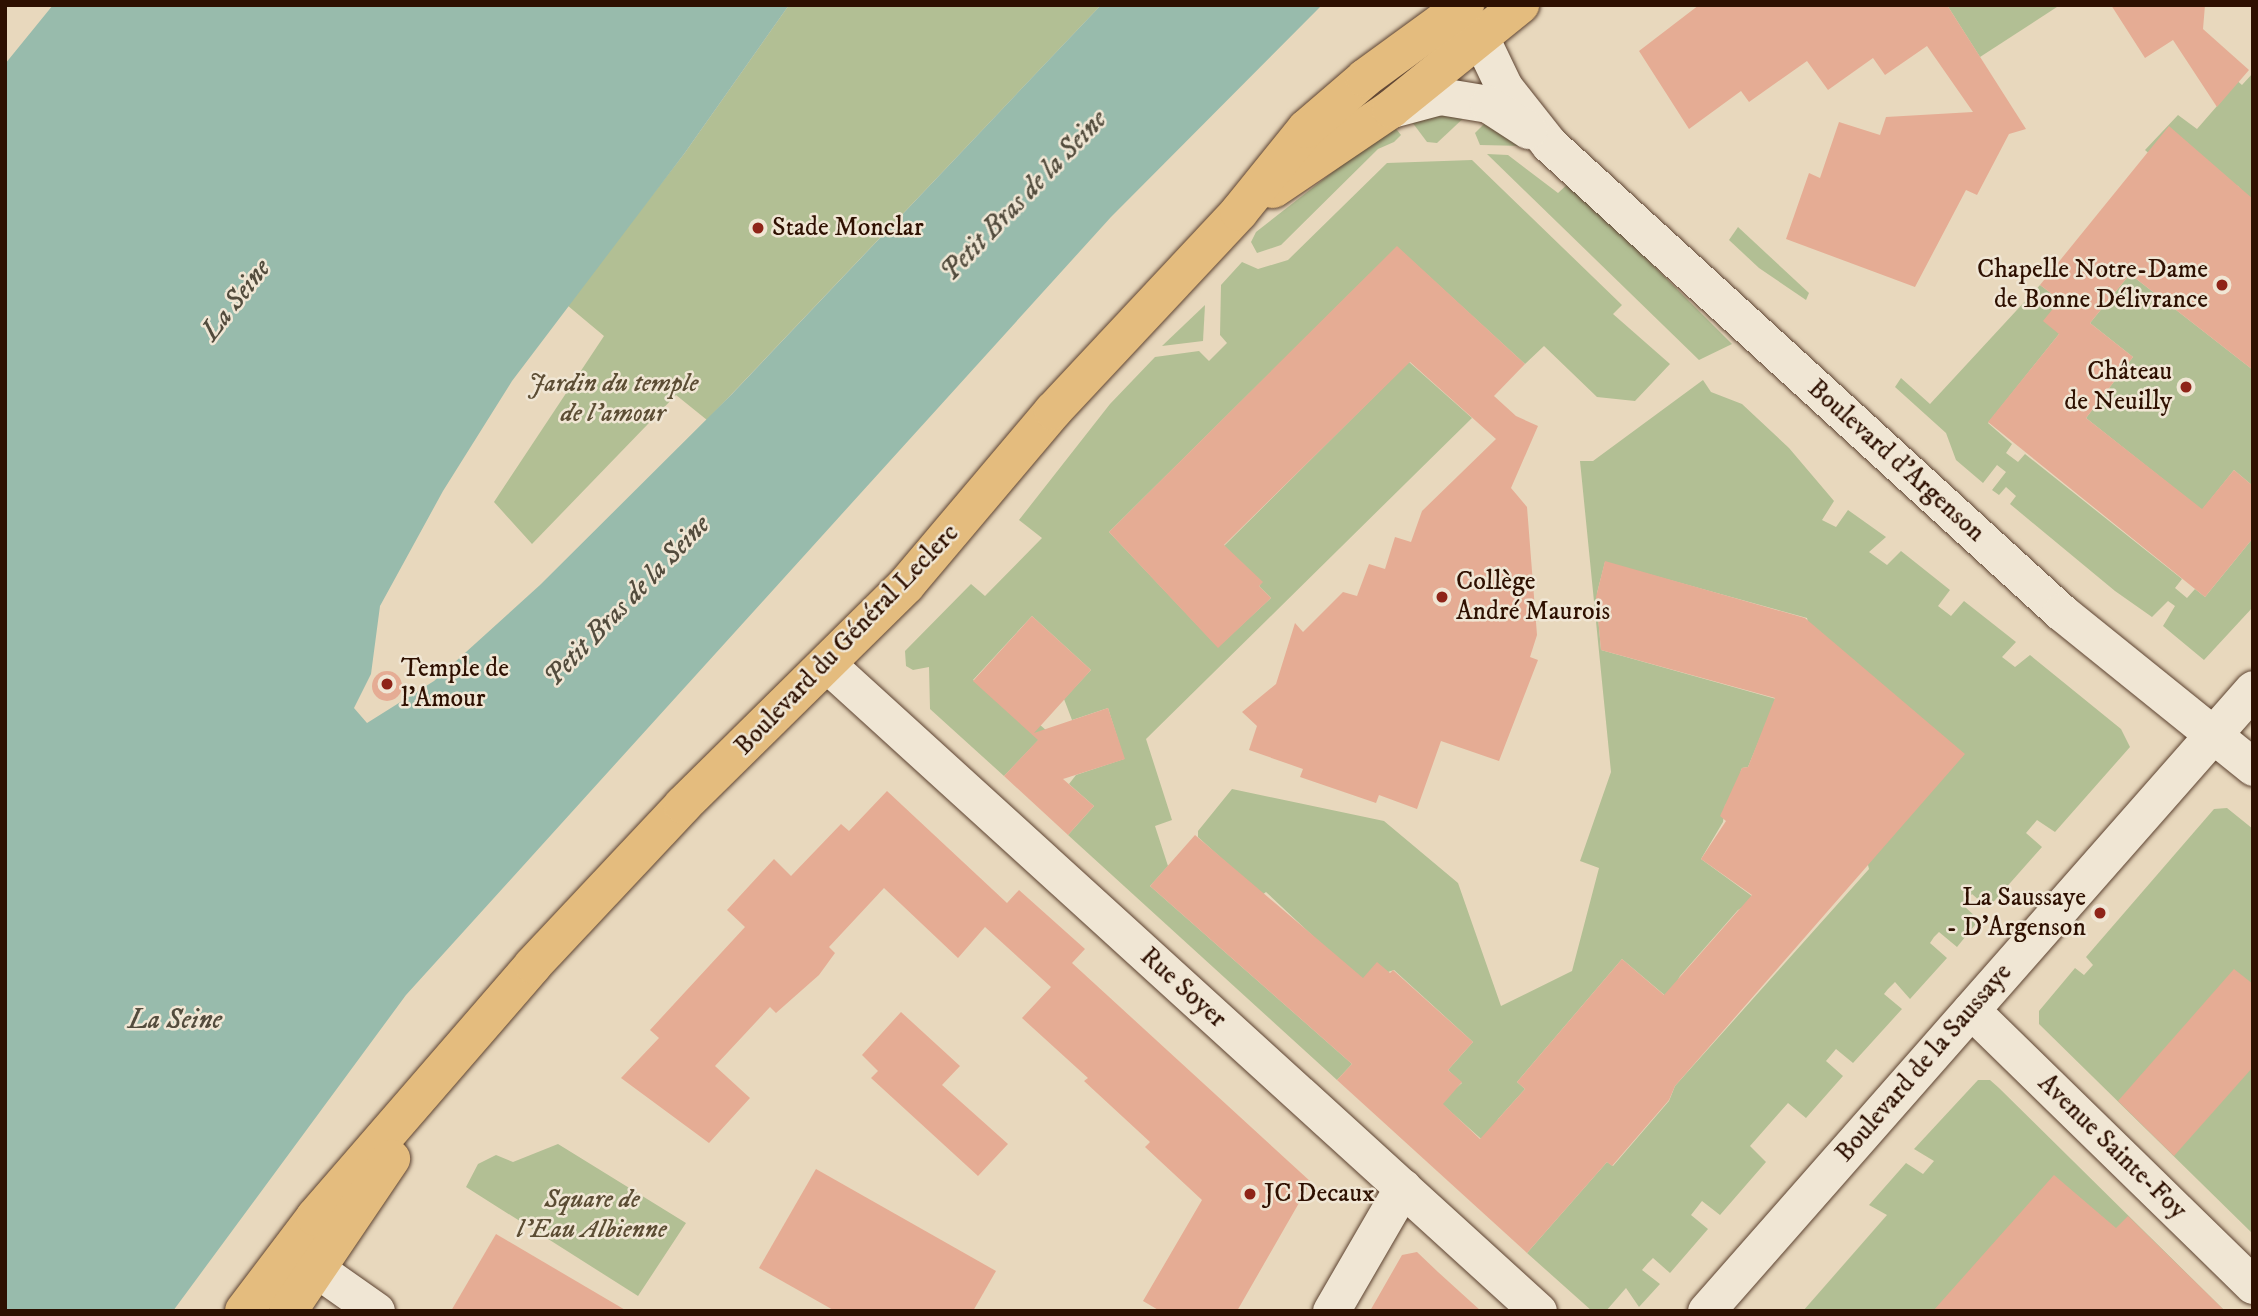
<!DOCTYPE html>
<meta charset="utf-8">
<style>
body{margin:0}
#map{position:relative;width:2258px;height:1316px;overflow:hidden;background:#e8d8bd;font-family:"IM FELL DW Pica",serif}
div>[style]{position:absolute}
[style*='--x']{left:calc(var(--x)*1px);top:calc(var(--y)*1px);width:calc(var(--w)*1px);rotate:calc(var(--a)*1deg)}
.green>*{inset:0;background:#b2bf94}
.water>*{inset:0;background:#98bbac}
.building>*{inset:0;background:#e5ac94}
.round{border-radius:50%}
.roads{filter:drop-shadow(0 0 2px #5c4230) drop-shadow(0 0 2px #5c4230)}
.minor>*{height:37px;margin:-18.5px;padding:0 18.5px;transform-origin:18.5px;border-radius:18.5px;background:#f0e6d4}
.primary>*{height:38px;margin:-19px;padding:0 19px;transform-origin:19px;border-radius:19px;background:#e4bc7e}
.dots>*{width:19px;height:19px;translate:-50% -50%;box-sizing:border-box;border:4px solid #f0e6d4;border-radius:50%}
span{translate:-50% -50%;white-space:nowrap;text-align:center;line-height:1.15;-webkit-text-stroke:5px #f0e6d4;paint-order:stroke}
.poi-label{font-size:26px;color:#2e1001}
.left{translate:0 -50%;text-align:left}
.right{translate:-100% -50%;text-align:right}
.park-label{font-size:26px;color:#5c4d34;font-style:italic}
.street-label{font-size:26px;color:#2e1001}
.water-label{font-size:28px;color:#534c3d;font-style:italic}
.frame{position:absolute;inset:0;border:7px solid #2e1001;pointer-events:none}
</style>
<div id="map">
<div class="green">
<i style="clip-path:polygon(789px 5px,1101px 5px,707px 420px,676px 395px,532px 544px,494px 502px,604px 336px,567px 305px,684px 154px)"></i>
<i style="clip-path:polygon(1947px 5px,2060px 5px,1980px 57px)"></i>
<i style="clip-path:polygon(2218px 64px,2242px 85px,2253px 73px,2253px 205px,2238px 186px,2164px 167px,2145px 150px,2178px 115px,2197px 129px,2224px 98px)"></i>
<i style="clip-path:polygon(1424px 110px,1469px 113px,1437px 143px,1427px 142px,1409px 118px)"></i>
<i style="clip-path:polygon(1486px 122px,1525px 146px,1480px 145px,1475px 133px)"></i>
<i style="clip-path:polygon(1393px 125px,1401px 135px,1394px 142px,1378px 149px,1281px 245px,1257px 253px,1251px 242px,1256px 232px)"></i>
<i style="clip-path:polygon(1487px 154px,1508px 155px,1558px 193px,1570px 182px,1732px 344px,1699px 360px)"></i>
<i style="clip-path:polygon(1472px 160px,1622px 305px,1613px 314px,1670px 364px,1635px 401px,1597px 397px,1544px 346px,1525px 364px,1397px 247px,1109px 532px,1218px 647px,1271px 598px,1259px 586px,1262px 582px,1223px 547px,1409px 362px,1472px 418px,1146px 739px,1172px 820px,1155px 826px,1168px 866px,1150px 886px,1352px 1064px,1337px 1080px,1068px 835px,1094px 806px,1069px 784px,1076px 775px,1124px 759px,1108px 708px,1072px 720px,1064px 699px,1091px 670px,1032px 616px,973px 680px,1023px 710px,1047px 731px,1004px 776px,930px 709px,929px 667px,913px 670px,906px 666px,905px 651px,971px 584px,985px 596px,1042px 538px,1019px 520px,1110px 404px,1155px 357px,1199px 351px,1209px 361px,1227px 343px,1220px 335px,1221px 285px,1242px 262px,1258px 269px,1288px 260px,1387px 163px)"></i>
<i style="clip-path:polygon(1738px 227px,1809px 293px,1806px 300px,1759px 268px,1729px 240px)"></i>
<i style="clip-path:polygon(2130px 274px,2253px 370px,2253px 486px,2234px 470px,2202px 510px,2086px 418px,2133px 357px,2090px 323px)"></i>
<i style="clip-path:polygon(2040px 285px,2060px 300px,2059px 334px,1988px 423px,2012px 444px,2006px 453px,2018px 462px,2025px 454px,2182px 579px,2175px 588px,2187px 598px,2195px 589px,2205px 597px,2253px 538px,2253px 607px,2204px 660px,2163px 626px,2175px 606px,2168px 601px,2152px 617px,2115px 591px,2010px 504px,2016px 496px,2006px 487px,1999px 495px,1992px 490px,2006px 472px,1997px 465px,1983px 483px,1956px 460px,1946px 433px,1895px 387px,1901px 378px,1930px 404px)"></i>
<i style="clip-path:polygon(1205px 305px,1203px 341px,1162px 346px)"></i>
<i style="clip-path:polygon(1703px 380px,1711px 392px,1742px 404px,1789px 448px,1834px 501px,1822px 520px,1836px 527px,1848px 510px,1886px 537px,1869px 552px,1887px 565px,1901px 551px,1950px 590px,1938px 606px,1951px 616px,1964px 601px,2016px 642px,2002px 657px,2015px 667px,2030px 655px,2121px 729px,2130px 747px,2055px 832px,2037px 820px,2026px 833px,2042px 847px,1988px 908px,1972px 894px,1963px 905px,1979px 920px,1957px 947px,1939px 932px,1934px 937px,1930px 943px,1947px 958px,1910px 999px,1895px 982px,1888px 989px,1884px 994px,1902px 1009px,1853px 1063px,1836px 1049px,1826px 1061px,1843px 1076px,1806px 1118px,1788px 1103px,1750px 1146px,1766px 1162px,1720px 1215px,1702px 1201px,1691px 1215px,1708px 1229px,1670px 1273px,1653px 1258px,1648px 1263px,1642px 1270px,1660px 1284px,1639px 1307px,1626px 1288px,1606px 1311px,1592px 1311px,1527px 1253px,1607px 1162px,1613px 1166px,1669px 1101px,1675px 1086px,1869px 869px,1807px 618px,1605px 562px,1597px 593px,1634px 603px,1598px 616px,1601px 650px,1776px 699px,1748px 767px,1742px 768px,1730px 803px,1725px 805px,1723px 822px,1701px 859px,1756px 899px,1738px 910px,1680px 976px,1668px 998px,1622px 959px,1517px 1082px,1525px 1089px,1498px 1119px,1489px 1146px,1440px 1102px,1462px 1083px,1448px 1070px,1473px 1042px,1394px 970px,1361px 981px,1266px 892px,1262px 895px,1198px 837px,1198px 831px,1232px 789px,1384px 821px,1458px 883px,1501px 1006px,1572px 971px,1599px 868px,1580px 861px,1611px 772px,1580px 461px,1593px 461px)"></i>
<i style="clip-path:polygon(2227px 808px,2253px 829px,2253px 1234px,2039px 1024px,2039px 1011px,2075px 968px,2084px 975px,2093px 965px,2086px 957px,2214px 809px)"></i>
<i style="clip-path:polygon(1978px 1080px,1990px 1080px,1999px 1088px,2225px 1311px,1803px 1311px,1887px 1215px,1869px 1205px,1906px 1163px,1923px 1174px,1934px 1161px,1914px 1149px)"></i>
<i style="clip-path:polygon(558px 1144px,686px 1223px,638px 1296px,466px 1187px,478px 1164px,496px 1155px,513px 1162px)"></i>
</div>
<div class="water">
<i style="clip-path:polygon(53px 5px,789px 5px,684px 154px,512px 381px,443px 491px,380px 606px,371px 674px,354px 708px,367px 723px,434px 681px,540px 585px,732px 394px,1101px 5px,1322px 5px,1111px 217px,406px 995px,173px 1311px,5px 1311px,5px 64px)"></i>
</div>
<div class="building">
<i style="clip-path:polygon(1699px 5px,1947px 5px,2026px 129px,2009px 134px,1977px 195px,1966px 190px,1915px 287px,1786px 239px,1809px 173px,1820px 178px,1839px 122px,1880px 135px,1886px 117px,1973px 112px,1927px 46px,1885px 75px,1873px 58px,1828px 90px,1807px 61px,1749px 102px,1741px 91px,1689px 129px,1639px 51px)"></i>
<i style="clip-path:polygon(2111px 5px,2205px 5px,2203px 29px,2249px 70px,2217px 107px,2173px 40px,2145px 58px)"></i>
<i style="clip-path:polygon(2169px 126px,2253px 199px,2253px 370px,2130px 274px,2090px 323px,2133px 357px,2086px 418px,2202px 509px,2234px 470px,2253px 486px,2253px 538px,2205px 597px,1988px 422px,2059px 334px,2043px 321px,2060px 300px,2040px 285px)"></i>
<i style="clip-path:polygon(1397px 246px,1525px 364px,1494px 396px,1516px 416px,1538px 426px,1511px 488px,1527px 507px,1537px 635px,1530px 657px,1538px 660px,1499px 761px,1441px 741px,1417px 809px,1379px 795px,1376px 803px,1300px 777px,1303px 769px,1249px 750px,1257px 726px,1242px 712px,1276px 684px,1295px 623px,1303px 632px,1343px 592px,1357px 596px,1369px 564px,1385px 569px,1395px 537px,1411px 542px,1422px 511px,1496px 439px,1410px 362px,1224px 545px,1263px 582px,1259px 586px,1271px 598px,1218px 648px,1109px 532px)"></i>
<i style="clip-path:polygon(1605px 561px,1805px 618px,1965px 754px,1675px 1086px,1669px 1100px,1612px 1166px,1607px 1162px,1527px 1253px,1337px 1080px,1352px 1064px,1150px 886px,1195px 835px,1363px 978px,1377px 962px,1390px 973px,1393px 970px,1473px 1042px,1448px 1070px,1462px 1082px,1443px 1104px,1480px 1139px,1525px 1089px,1517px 1082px,1622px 959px,1664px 995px,1752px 895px,1701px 859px,1726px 821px,1720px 816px,1742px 768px,1748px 767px,1775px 698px,1601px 650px,1596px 597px)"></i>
<i style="clip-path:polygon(1032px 616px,1091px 670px,1034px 733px,1108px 708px,1125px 759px,1063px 779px,1094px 806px,1068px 835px,1004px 776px,1038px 740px,973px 681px)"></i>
<i class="round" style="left:372px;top:671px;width:30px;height:30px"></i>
<i style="clip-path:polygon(887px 791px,1007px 903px,1019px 890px,1085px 949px,1072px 963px,1311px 1182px,1237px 1311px,1160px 1311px,1143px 1301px,1202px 1200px,1145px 1147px,1150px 1142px,1084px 1081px,1088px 1078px,1022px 1018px,1051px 987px,985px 927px,958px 958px,884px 888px,829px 947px,835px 953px,819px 975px,776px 1013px,770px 1007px,715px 1066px,750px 1098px,709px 1143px,621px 1078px,659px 1038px,650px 1030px,745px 927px,727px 910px,774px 859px,791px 876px,841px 824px,849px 831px)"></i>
<i style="clip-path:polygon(2234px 969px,2253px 984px,2253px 1067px,2174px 1156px,2118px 1101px)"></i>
<i style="clip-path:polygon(901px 1012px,960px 1066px,942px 1085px,1008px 1144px,978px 1176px,871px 1078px,878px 1071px,862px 1055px)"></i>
<i style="clip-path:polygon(816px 1169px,996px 1271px,973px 1311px,835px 1311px,759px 1268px)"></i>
<i style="clip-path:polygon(2054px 1175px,2116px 1228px,2128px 1216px,2225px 1311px,1933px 1311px)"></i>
<i style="clip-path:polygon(496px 1234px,627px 1311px,451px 1311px)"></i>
<i style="clip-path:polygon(1417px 1252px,1438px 1272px,1481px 1311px,1370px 1311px,1402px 1255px)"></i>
</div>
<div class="roads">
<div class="minor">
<i style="--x:1481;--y:39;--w:53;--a:64.4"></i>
<i style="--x:1504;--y:87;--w:73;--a:51.7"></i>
<i style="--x:1549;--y:144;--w:694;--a:42.43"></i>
<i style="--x:2061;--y:612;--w:247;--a:38.9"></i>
<i style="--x:1391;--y:109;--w:51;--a:-14.9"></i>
<i style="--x:1440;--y:96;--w:49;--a:9.5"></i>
<i style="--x:1488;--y:104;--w:48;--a:33"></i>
<i style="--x:828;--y:665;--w:960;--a:42.3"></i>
<i style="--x:1971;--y:1010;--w:394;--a:44.3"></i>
<i style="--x:291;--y:1251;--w:104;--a:35.2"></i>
<i style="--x:1331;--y:1311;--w:143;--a:-59.9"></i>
<i style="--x:1706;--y:1311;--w:828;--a:-48.67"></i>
</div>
<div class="primary">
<i style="--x:1273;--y:189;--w:143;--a:-34.1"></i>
<i style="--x:1391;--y:109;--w:166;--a:-38.9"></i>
<i style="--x:244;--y:1311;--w:118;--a:-52.9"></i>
<i style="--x:315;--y:1217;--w:333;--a:-49.1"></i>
<i style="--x:533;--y:965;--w:219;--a:-46.8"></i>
<i style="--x:683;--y:805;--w:313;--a:-44.6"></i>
<i style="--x:906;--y:585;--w:228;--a:-49.8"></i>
<i style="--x:1053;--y:411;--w:272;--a:-46.9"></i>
<i style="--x:1239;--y:212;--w:107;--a:-51.1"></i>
<i style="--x:1306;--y:129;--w:78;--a:-40.8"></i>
<i style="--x:1365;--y:78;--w:124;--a:-36.1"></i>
<i style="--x:288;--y:1311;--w:184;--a:-55.9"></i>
</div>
</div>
<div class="dots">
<i style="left:758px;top:228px;background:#8f2418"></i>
<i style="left:2222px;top:285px;background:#8f2418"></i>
<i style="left:2186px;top:387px;background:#8f2418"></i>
<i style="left:1442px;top:597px;background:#8f2418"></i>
<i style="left:387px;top:684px;background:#8f2418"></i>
<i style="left:2100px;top:913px;background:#8f2418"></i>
<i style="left:1250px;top:1194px;background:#8f2418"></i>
</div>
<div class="poi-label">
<span class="left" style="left:772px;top:228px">Stade Monclar</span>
<span class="right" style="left:2208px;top:285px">Chapelle Notre-Dame<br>de Bonne Délivrance</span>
<span class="right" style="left:2172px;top:387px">Château<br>de Neuilly</span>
<span class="left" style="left:1456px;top:597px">Collège<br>André Maurois</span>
<span class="left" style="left:401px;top:684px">Temple de<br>l'Amour</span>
<span class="right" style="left:2086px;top:913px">La Saussaye<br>- D'Argenson</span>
<span class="left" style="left:1264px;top:1194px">JC Decaux</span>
</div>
<div class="park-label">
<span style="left:613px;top:399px">Jardin du temple<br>de l'amour</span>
<span style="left:592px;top:1215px">Square de<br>l'Eau Albienne</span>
</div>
<div class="street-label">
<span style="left:1896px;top:461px;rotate:42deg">Boulevard d'Argenson</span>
<span style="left:847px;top:640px;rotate:-46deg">Boulevard du Général Leclerc</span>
<span style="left:1183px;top:988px;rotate:42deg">Rue Soyer</span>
<span style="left:1924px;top:1063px;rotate:-49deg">Boulevard de la Saussaye</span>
<span style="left:2112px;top:1147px;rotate:44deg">Avenue Sainte-Foy</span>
</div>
<div class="water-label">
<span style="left:1024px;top:196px;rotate:-46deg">Petit Bras de la Seine</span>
<span style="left:236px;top:300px;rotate:-52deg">La Seine</span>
<span style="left:627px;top:601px;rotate:-46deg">Petit Bras de la Seine</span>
<span style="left:175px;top:1020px">La Seine</span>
</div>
<div class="frame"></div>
</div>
